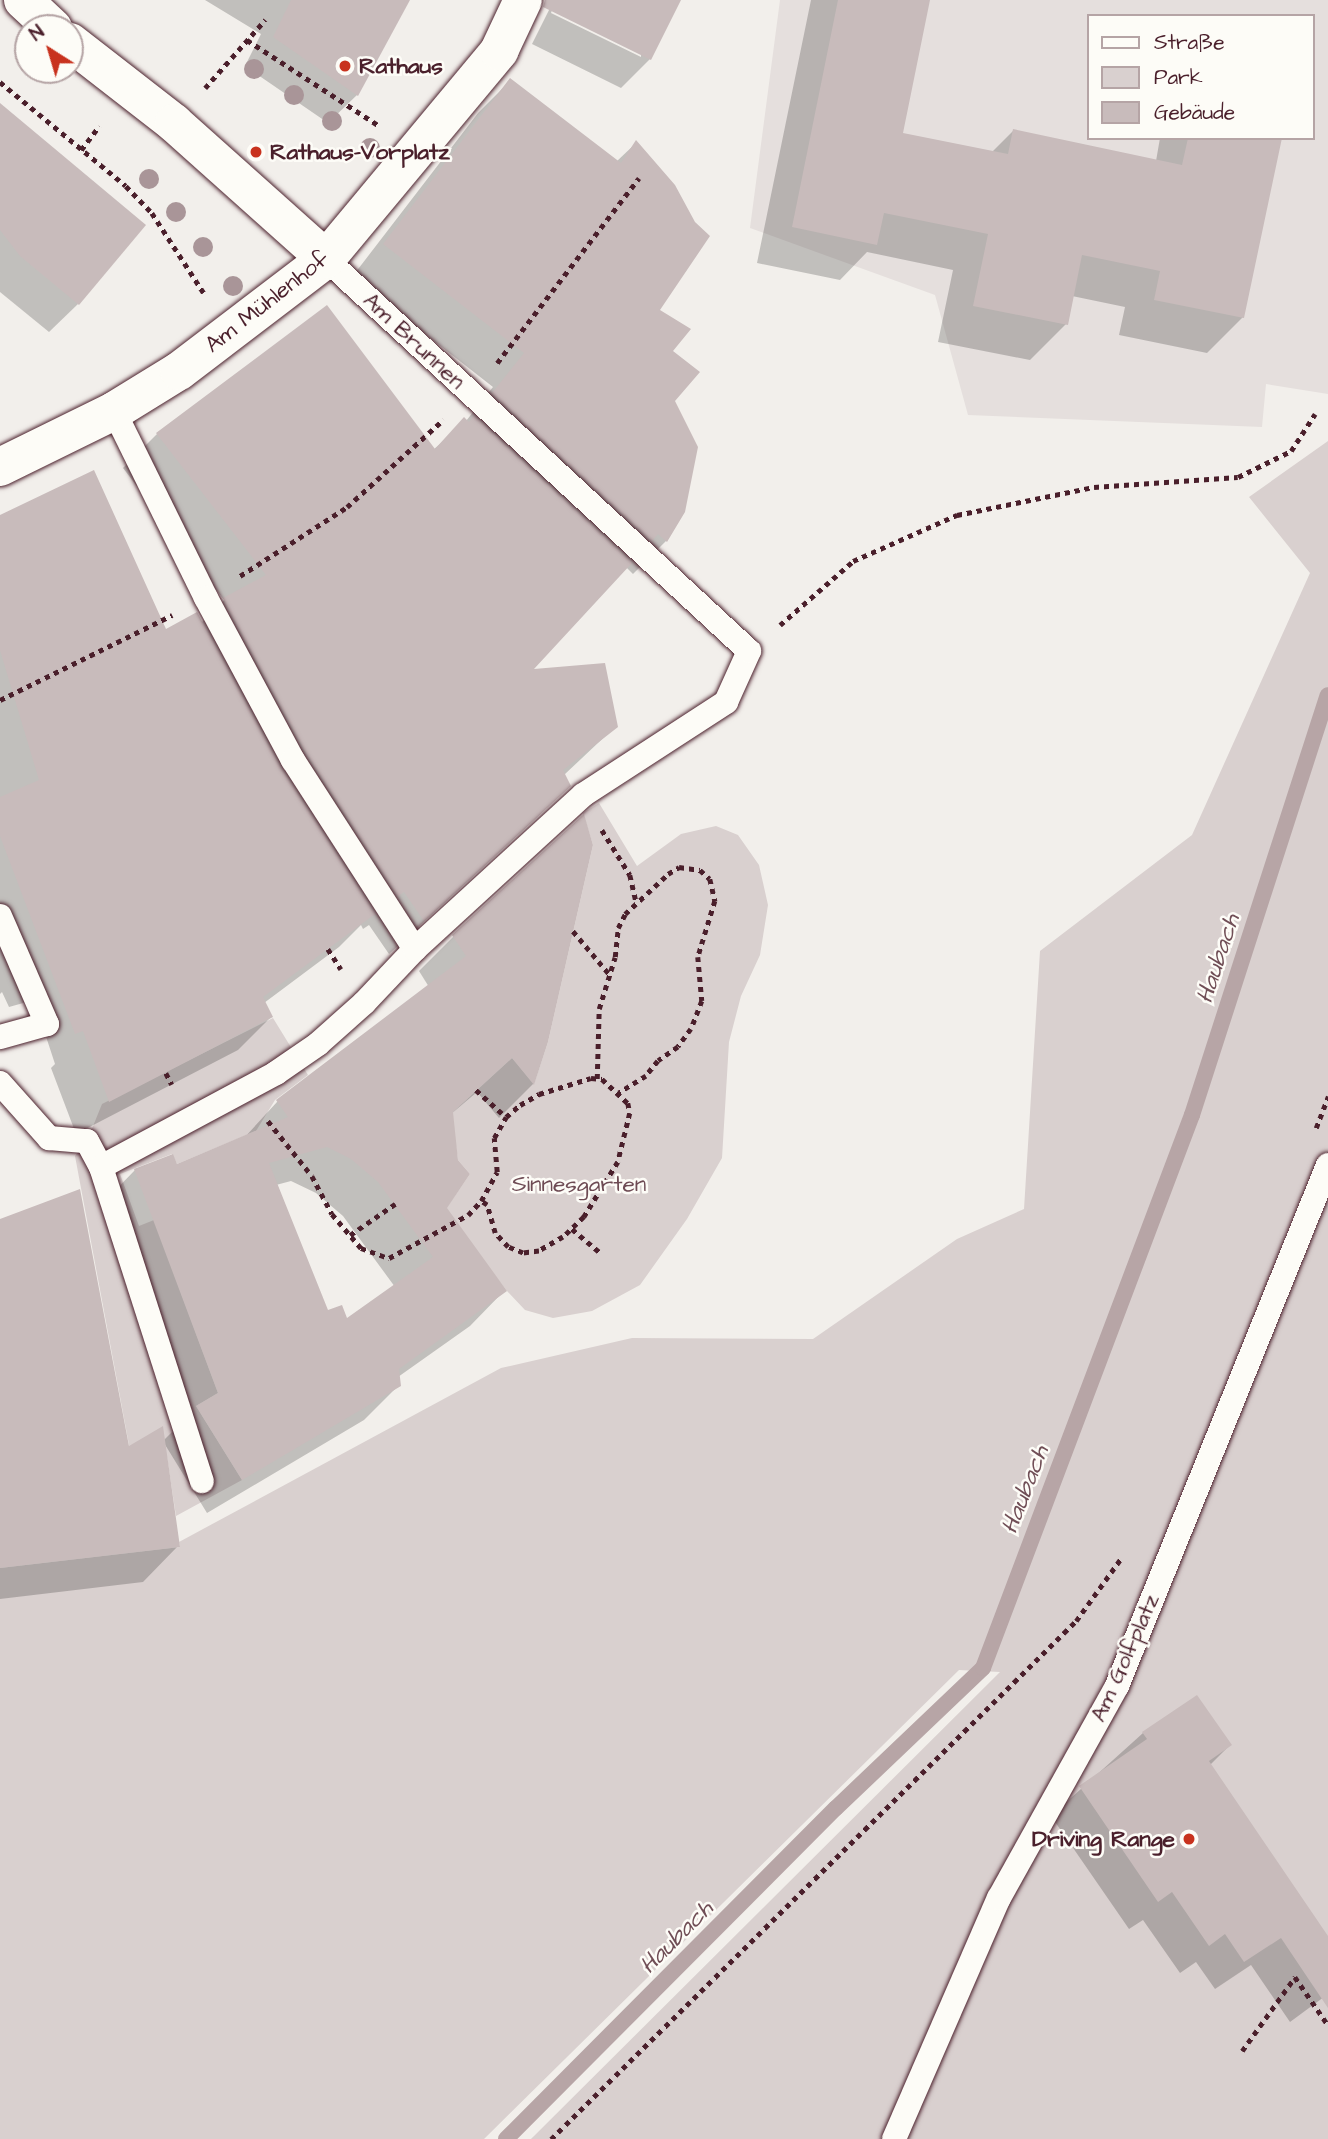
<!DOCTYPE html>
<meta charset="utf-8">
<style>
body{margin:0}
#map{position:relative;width:1328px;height:2139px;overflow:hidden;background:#f2efeb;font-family:"Architects Daughter",sans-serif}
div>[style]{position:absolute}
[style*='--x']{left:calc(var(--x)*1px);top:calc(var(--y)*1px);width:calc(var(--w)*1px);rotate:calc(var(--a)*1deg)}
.built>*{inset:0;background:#e5dfdd}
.green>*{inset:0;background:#d9d0cf}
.shadow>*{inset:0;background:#0003}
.stream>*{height:16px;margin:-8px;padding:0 8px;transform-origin:8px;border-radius:8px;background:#b7a5a6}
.building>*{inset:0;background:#c8bbbb}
.path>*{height:4.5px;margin-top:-2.25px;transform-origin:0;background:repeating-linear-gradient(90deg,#4a1f2b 0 5px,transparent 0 10px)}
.roads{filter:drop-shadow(0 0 2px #4a1f2b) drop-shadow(0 0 2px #4a1f2b)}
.service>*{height:24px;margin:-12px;padding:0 12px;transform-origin:12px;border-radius:12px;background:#fdfcf7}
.minor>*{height:38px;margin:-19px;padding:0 19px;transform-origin:19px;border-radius:19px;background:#fdfcf7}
.trees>*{width:20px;height:20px;margin:-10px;border-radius:50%;background:#a99598}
.dots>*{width:19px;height:19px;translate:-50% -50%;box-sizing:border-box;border:4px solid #fdfcf7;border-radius:50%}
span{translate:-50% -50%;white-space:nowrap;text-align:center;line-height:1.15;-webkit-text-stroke:5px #fdfcf7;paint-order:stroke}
.poi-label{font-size:23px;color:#4a1f2b;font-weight:700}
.left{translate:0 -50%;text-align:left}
.right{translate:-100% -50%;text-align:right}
.street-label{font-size:23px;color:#4a1f2b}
.park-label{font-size:23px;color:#6e4b54}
.water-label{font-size:24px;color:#704e56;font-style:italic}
.legend{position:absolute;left:1087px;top:14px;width:228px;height:126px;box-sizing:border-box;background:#fdfcf7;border:2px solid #b5a4a5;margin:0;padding:9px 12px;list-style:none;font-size:21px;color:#4a1f2b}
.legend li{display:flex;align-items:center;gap:14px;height:35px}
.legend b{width:35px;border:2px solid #b5a4a5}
.north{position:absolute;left:14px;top:14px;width:70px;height:70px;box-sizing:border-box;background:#fdfcf7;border:2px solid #b5a4a5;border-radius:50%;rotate:323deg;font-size:19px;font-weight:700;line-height:28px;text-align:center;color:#4a1f2b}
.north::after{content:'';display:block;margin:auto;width:24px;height:32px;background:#c8321e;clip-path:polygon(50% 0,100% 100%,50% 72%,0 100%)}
</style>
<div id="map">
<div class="built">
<i style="clip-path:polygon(evenodd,780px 0,1328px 0,1328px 394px,1266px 384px,1262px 427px,968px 415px,935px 295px,750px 228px,780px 0,1088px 16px,1312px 16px,1312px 138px,1088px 138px,1088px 16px)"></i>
</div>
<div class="green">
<i style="clip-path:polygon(1328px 441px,1328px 2139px,531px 2139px,1000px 1672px,959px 1670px,484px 2139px,0 2139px,0 1568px,180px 1547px,179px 1542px,501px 1368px,632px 1338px,813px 1339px,957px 1239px,1024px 1209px,1040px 951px,1192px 835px,1310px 573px,1249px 497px)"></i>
<i style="clip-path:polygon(599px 803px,637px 866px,681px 834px,716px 826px,738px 835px,759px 865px,768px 905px,760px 955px,741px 996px,729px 1042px,722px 1158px,687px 1219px,640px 1285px,592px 1311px,553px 1318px,525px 1310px,507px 1291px,445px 1210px,470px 1174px,458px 1160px,456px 1146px,441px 1123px,512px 1058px,534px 1084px,548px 1042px,593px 845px,583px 813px)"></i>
<i style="clip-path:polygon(273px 1018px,308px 1075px,275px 1100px,256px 1131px,177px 1164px,172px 1154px,120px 1174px,139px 1226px,154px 1220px,218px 1393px,196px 1406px,242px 1480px,176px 1516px,167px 1457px,132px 1461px,75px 1156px,87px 1141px,102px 1104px)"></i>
</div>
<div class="shadow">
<i style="clip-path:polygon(205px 0,405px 0,357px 95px,328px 123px,245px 66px,261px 34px)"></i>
<i style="clip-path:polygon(evenodd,554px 0,679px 0,650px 59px,621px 88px,532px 44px,554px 0,552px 10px,641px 53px,641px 57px,551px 13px,552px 10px)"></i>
<i style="clip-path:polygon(811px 0,928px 0,901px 134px,992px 152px,1013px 131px,1156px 161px,1160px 138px,1280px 138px,1243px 317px,1207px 353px,1119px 335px,1125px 307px,1072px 296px,1066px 324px,1030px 360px,938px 342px,953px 270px,867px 252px,840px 280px,757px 263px)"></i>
<i style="clip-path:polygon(510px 81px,616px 162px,636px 143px,657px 311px,670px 351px,683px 511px,666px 541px,633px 574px,626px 567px,530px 671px,616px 726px,564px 775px,569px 786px,534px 820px,389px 954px,369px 925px,363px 929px,361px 925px,339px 947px,264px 1003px,271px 1017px,238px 1050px,76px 1134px,51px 1068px,55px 1064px,34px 1000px,9px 1007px,2px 992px,0 994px,0 516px,165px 632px,201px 623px,224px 600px,123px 468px,157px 434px,433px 450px,466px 421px,493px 387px,352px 277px,478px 113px)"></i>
<i style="clip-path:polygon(0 105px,78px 304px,49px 332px,0 292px)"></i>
<i style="clip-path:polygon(evenodd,454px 936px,547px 1042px,533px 1084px,499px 1118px,477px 1092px,451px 1114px,445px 1208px,504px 1291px,470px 1326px,398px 1377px,399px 1385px,364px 1420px,207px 1513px,164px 1443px,178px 1546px,143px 1582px,0 1599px,0 1221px,127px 1449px,163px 1441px,182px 1422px,101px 1205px,135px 1170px,176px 1167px,244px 1138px,277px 1102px,429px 987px,419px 971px,454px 936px,291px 1181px,316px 1193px,343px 1216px,395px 1287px,346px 1321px,327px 1312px,276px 1185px,291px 1181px)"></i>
<i style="clip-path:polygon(1143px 1733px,1230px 1745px,1210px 1765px,1328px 1939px,1328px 1994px,1290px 2022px,1251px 1965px,1215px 1989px,1196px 1962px,1180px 1973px,1143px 1920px,1129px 1929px,1051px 1816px)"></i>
</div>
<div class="stream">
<i style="--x:506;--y:2139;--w:467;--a:-45.1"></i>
<i style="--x:836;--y:1808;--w:203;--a:-43.6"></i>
<i style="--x:983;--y:1668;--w:591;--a:-69.3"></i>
<i style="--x:1192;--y:1115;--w:441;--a:-72.1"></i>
</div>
<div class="building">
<i style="clip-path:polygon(291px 0,410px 0,358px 96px,273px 37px)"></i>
<i style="clip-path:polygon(545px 0,681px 0,651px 60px,543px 7px)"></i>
<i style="clip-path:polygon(838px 0,930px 0,903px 133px,1008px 154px,1013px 129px,1182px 165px,1188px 138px,1282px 138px,1244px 318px,1154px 300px,1160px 271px,1082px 255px,1068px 325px,973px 306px,988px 234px,884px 213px,877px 245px,792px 227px)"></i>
<i style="clip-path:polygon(510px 78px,621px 163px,636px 140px,675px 185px,695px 222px,710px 236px,660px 310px,691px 329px,673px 351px,700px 372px,675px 401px,698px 447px,685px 512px,667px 542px,658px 534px,652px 541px,492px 393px,524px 353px,383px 244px)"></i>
<i style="clip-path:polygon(0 103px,146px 225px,79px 305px,20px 256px,0 230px)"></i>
<i style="clip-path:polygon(327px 305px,435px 449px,464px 417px,469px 422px,474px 416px,632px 563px,534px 669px,605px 663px,618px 727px,563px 770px,571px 786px,424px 921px,404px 892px,398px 896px,306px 752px,223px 598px,266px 575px,156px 433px)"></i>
<i style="clip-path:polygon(94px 470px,166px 629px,197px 612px,280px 767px,375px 914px,263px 997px,273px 1017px,109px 1102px,83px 1031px,75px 1034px,0 836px,0 797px,39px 780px,0 650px,0 515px)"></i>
<i style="clip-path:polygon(evenodd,584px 814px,593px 845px,548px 1042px,534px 1085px,512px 1058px,453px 1112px,458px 1160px,470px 1174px,447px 1208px,507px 1291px,399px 1369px,401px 1386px,242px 1480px,196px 1406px,218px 1393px,134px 1169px,173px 1154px,177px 1164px,288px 1117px,276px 1100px,466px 956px,452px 935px,584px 814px,327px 1147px,351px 1159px,378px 1182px,433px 1257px,347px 1318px,342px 1305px,328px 1310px,269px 1163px,327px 1147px)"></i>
<i style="clip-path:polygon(80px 1189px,129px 1446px,163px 1426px,180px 1547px,0 1568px,0 1219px)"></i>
<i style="clip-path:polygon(1197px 1695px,1232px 1745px,1209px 1761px,1328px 1936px,1328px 2008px,1281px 1938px,1244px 1962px,1225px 1934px,1209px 1946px,1172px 1892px,1158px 1902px,1079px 1786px,1147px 1739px,1142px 1732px)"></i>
</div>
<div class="path">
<i style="--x:247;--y:40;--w:156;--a:33"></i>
<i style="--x:0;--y:82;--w:163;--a:39.5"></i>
<i style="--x:126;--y:186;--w:37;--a:46"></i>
<i style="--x:152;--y:213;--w:95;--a:57"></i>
<i style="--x:205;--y:88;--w:91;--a:-48.6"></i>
<i style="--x:81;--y:150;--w:30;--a:-53"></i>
<i style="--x:497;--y:363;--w:233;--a:-52.5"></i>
<i style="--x:240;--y:576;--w:127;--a:-32.8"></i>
<i style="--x:347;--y:507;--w:130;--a:-42.2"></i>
<i style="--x:780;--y:625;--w:97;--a:-41.2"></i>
<i style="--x:853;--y:561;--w:114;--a:-23.9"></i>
<i style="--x:957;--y:515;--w:140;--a:-11.6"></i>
<i style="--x:1094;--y:487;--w:144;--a:-4"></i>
<i style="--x:1238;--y:477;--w:59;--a:-26.1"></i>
<i style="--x:1291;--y:451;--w:44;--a:-57"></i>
<i style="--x:0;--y:700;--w:192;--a:-26.3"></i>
<i style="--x:602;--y:830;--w:53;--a:58.1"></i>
<i style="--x:630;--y:875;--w:28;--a:77"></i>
<i style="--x:573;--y:931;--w:57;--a:49.9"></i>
<i style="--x:328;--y:949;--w:24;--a:57"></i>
<i style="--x:166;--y:1073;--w:13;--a:63"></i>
<i style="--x:597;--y:1079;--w:70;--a:-88.4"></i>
<i style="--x:599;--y:1009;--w:54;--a:-72.9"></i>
<i style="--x:615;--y:957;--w:29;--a:-84"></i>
<i style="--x:618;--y:928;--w:16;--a:-63"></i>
<i style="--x:625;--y:914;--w:59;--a:-42.9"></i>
<i style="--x:668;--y:874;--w:13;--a:-32"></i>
<i style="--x:679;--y:867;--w:21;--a:8"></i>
<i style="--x:700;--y:870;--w:13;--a:42"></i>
<i style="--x:710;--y:879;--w:23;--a:77"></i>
<i style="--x:715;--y:901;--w:59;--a:106.9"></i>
<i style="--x:698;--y:957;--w:44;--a:84.8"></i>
<i style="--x:702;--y:1001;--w:30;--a:111"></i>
<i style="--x:691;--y:1029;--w:22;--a:126"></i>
<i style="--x:678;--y:1047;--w:24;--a:145"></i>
<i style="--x:658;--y:1061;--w:19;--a:129"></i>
<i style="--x:646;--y:1076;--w:32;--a:148"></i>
<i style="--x:476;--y:1090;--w:40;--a:42"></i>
<i style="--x:268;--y:1121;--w:70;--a:51.3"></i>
<i style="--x:312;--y:1176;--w:43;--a:62.2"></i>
<i style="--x:332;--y:1214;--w:45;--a:49.5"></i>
<i style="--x:361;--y:1248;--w:30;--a:20"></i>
<i style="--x:389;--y:1258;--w:90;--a:-28.6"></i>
<i style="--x:468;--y:1215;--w:19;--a:-47"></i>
<i style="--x:481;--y:1201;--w:33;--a:-61"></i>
<i style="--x:497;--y:1172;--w:34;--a:-95"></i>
<i style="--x:494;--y:1138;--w:24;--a:-60"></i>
<i style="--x:506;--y:1117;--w:18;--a:-41"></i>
<i style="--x:520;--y:1105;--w:22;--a:-30"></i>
<i style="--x:539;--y:1094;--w:54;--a:-17.1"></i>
<i style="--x:591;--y:1078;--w:11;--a:5"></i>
<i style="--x:602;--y:1079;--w:35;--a:43"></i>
<i style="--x:628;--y:1103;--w:10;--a:79"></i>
<i style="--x:630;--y:1113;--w:50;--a:103.8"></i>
<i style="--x:618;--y:1162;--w:65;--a:121.7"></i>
<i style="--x:584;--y:1217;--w:29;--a:136"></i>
<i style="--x:563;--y:1237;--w:28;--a:150"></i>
<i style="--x:539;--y:1251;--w:16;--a:173"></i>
<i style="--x:523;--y:1253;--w:16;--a:-158"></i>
<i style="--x:508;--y:1247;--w:19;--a:-133"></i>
<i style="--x:495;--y:1233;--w:29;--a:-106"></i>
<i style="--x:487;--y:1205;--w:7;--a:-146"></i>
<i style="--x:1316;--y:1128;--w:34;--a:-69"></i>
<i style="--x:572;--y:1229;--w:39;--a:40"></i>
<i style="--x:350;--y:1235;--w:55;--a:-34.6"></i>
<i style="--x:1242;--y:2051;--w:91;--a:-54.4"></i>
<i style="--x:1295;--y:1977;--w:58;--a:55.5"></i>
<i style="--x:551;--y:2139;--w:738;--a:-44.62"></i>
<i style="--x:1076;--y:1621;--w:79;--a:-54.3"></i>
</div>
<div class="roads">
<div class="service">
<i style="--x:114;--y:411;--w:208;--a:63.8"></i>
<i style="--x:206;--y:598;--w:184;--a:61.8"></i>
<i style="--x:293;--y:760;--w:225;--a:57.2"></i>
<i style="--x:0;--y:916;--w:118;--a:66.5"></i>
<i style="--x:47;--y:1024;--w:49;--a:164.5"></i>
<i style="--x:0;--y:1083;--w:74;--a:48.3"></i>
<i style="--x:49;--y:1138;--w:38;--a:5"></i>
<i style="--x:87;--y:1141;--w:30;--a:62"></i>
<i style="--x:101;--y:1167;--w:330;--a:72.2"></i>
<i style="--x:101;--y:1167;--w:199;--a:-28.2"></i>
<i style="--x:276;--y:1073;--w:51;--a:-34.6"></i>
<i style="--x:318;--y:1044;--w:62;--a:-41.7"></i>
<i style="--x:364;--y:1003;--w:74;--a:-46.6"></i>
<i style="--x:415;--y:949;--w:228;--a:-42.5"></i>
<i style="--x:583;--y:795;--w:171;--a:-33"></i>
<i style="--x:726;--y:702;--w:56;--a:-65.7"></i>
<i style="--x:749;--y:651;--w:577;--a:-137.18"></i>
<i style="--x:894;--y:2139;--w:263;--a:-66.5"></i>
<i style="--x:999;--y:1898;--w:243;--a:-60.9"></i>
<i style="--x:1117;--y:1686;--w:562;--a:-67.95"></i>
</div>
<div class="minor">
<i style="--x:23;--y:0;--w:41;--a:43"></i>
<i style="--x:70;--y:42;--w:132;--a:37.9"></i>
<i style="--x:174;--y:123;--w:204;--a:41.8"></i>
<i style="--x:0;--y:467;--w:127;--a:-26.2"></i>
<i style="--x:114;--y:411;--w:76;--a:-31.6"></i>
<i style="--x:179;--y:371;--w:185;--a:-37.3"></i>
<i style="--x:326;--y:259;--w:271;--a:-50.2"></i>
<i style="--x:499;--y:51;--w:56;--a:-64.8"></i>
</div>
</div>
<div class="trees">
<i style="left:254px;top:69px"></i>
<i style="left:294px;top:95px"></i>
<i style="left:332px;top:121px"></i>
<i style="left:370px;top:148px"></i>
<i style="left:149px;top:179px"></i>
<i style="left:176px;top:212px"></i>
<i style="left:203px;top:247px"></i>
<i style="left:233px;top:286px"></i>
</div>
<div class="dots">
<i style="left:345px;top:66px;background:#c8321e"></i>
<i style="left:256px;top:152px;background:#c8321e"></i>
<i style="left:1189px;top:1839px;background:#c8321e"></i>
</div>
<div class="poi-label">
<span class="left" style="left:359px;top:66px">Rathaus</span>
<span class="left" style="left:270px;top:152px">Rathaus-Vorplatz</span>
<span class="right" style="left:1175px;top:1839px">Driving Range</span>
</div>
<div class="street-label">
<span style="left:267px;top:302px;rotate:-38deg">Am Mühlenhof</span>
<span style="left:414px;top:341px;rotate:43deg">Am Brunnen</span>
<span style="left:1125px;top:1658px;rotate:-66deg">Am Golfplatz</span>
</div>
<div class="park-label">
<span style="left:579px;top:1184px">Sinnesgarten</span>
</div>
<div class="water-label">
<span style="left:1219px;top:959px;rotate:-72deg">Haubach</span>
<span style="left:1026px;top:1490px;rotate:-69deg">Haubach</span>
<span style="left:677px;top:1938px;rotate:-45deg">Haubach</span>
</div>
<ul class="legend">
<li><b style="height:9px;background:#fdfcf7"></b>Straße</li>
<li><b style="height:19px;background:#d9d0cf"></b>Park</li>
<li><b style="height:19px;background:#c8bbbb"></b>Gebäude</li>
</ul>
<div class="north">N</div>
</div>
